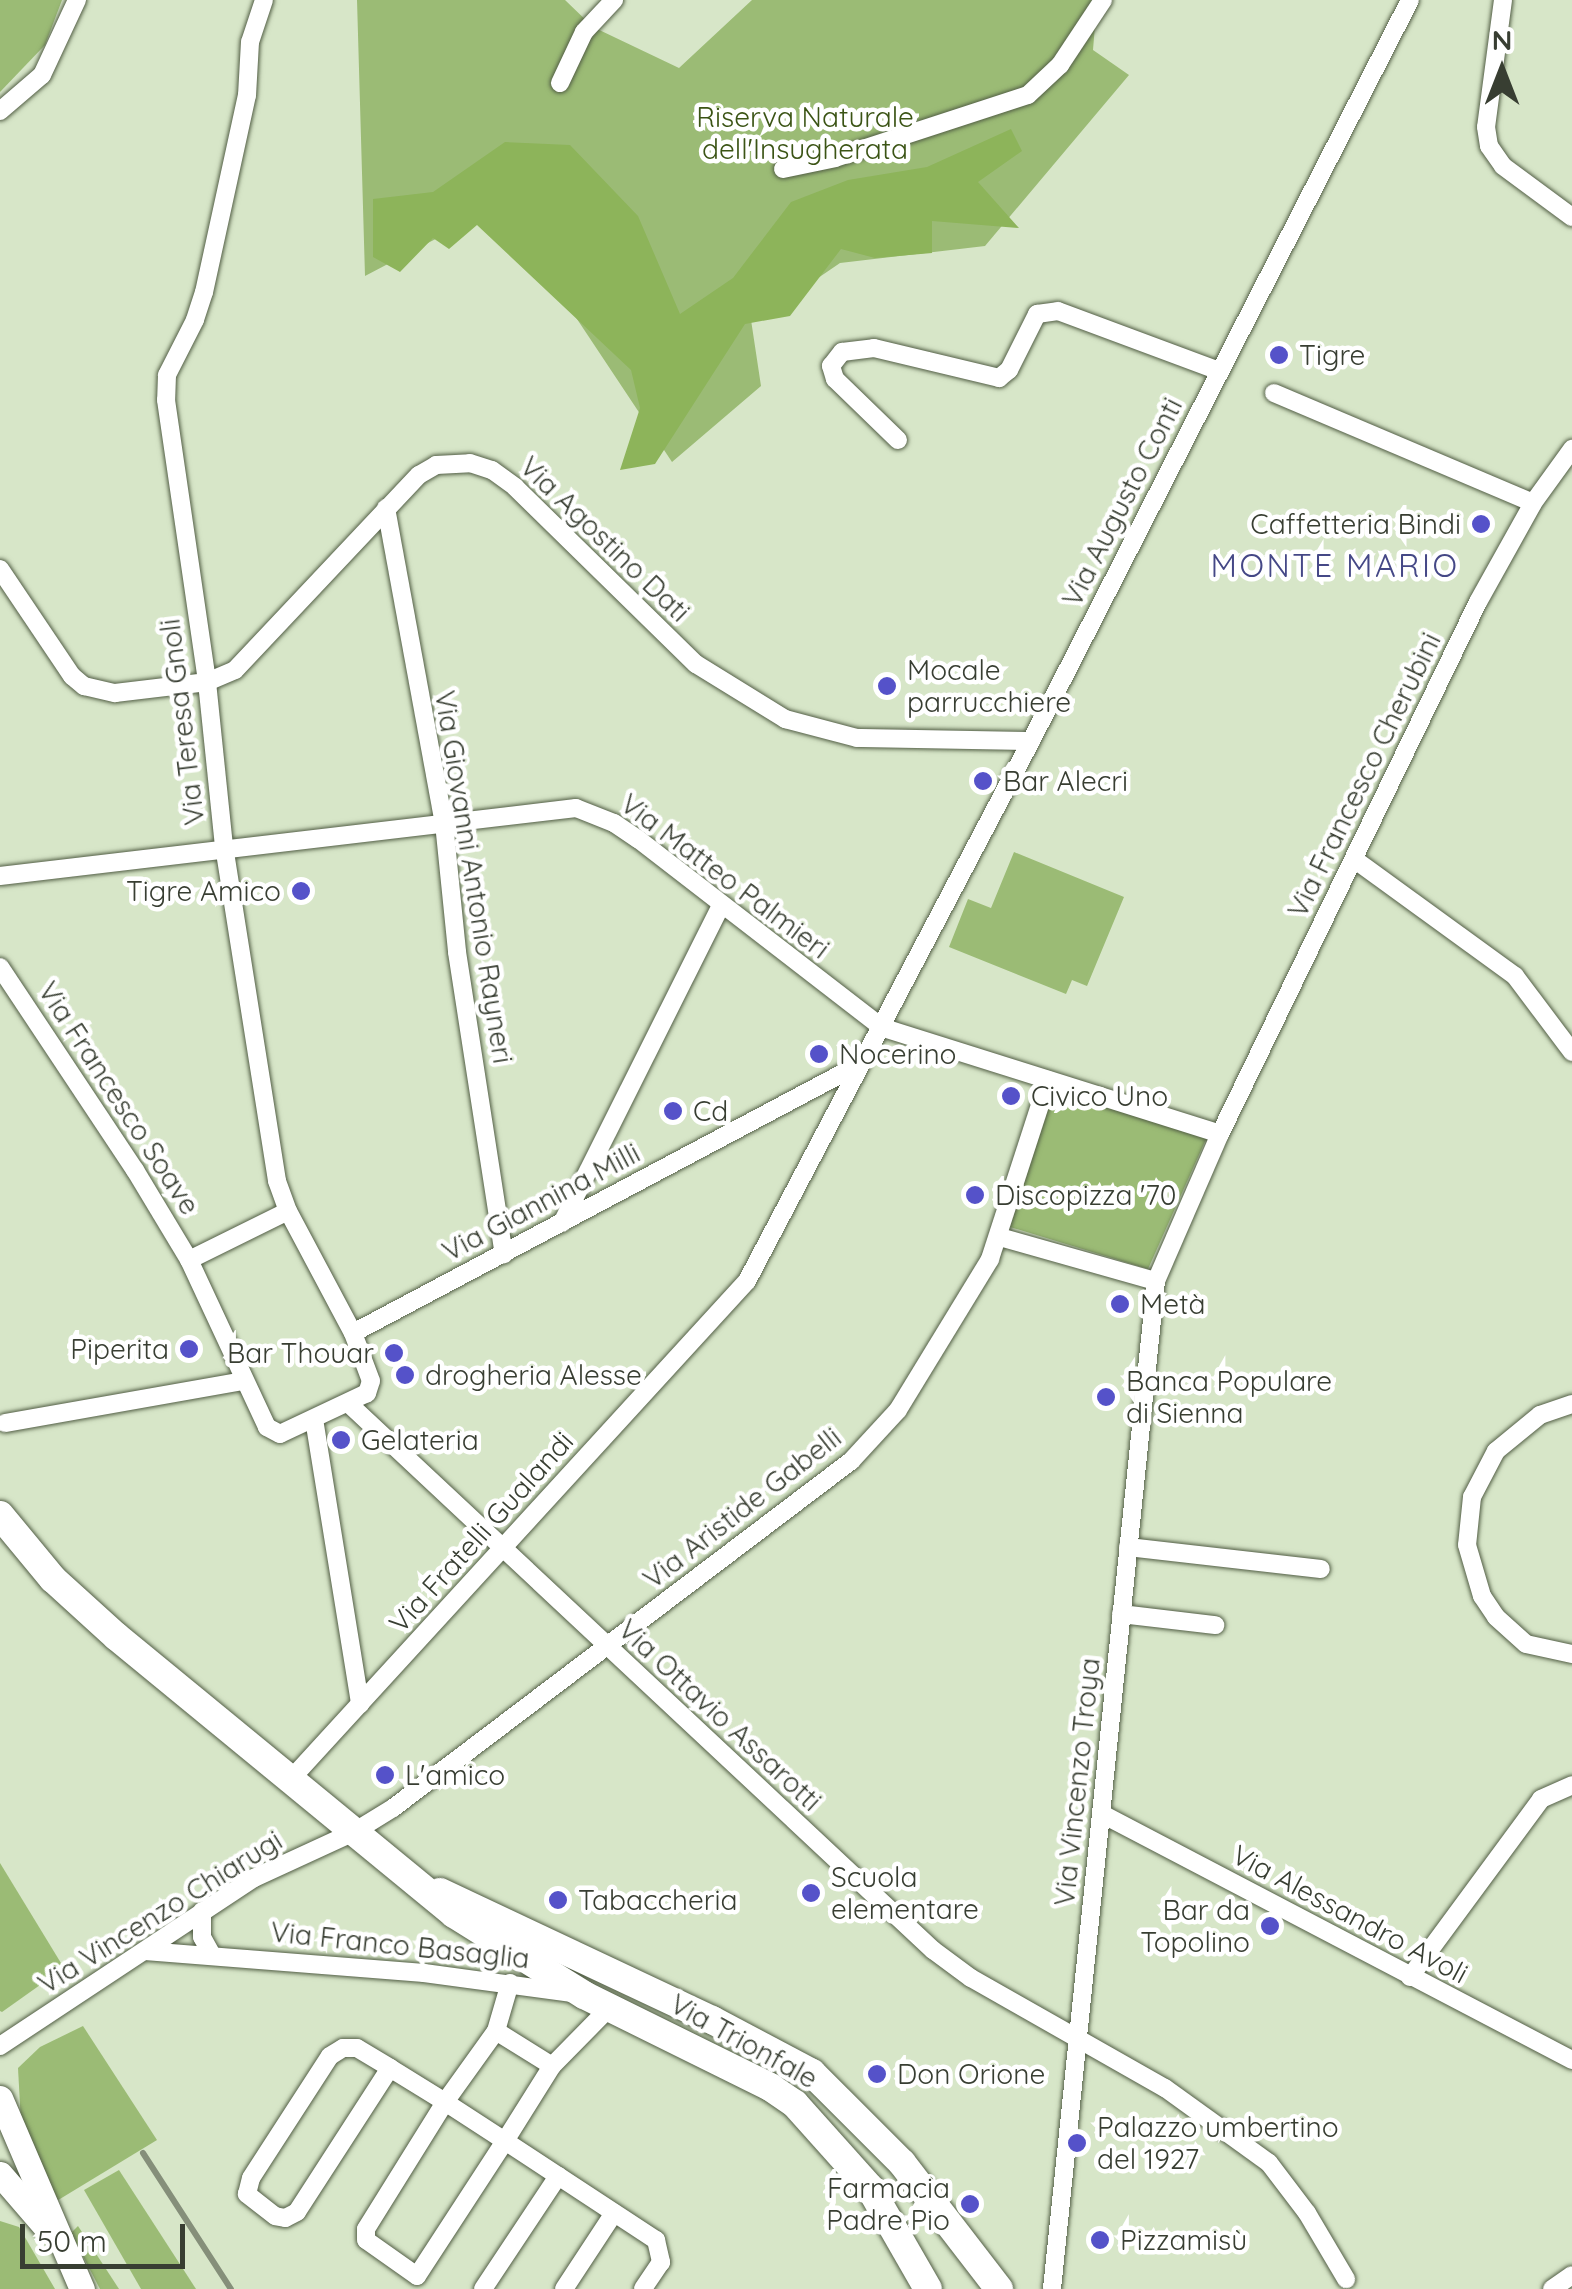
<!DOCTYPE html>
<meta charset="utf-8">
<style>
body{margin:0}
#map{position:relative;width:1572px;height:2289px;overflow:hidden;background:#d7e6c8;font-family:Quicksand,sans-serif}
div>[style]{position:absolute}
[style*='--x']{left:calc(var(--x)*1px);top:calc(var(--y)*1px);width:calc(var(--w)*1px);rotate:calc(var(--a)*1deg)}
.green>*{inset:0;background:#9bbb75}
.forest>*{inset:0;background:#8db45a}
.roads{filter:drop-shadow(0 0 2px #525e45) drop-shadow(0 0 2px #525e45)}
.street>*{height:18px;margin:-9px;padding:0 9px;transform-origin:9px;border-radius:9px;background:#fff}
.secondary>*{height:25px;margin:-12.5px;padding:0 12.5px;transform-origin:12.5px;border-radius:12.5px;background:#fff}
.primary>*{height:28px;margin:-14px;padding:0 14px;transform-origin:14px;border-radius:14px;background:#fff}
.rail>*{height:6px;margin:-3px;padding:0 3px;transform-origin:3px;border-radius:3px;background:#858f7a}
.dots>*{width:28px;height:28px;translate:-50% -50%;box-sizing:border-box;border:5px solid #fff;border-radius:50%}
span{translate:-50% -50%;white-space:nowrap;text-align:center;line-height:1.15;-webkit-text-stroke:9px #fff;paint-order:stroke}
.park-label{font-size:28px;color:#3b5415}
.poi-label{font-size:28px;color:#383e32}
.left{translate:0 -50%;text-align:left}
.right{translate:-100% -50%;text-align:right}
.street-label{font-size:28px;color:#383e32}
.quarter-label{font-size:32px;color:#454886;letter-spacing:2.5px}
.north{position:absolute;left:1452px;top:20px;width:100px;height:100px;-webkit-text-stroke:8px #fff;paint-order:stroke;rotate:0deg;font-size:28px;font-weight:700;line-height:40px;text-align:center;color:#383e32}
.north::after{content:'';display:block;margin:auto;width:35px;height:45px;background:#383e32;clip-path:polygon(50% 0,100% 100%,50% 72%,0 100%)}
.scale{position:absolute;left:20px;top:2224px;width:165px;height:45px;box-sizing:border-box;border:5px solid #383e32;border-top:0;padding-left:12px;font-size:30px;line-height:35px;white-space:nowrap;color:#383e32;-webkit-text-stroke:8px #fff;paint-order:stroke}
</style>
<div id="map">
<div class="green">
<i style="clip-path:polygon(0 0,62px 0,45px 45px,0 92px)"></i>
<i style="clip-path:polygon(357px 0,565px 0,593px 27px,679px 68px,752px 0,1097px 0,1093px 50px,1129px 75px,985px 246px,840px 263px,799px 291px,748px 300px,761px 386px,672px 462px,569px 307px,527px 191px,365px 276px)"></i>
<i style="clip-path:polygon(1014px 852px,1124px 897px,1087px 986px,1072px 980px,1066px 994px,949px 947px,968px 899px,991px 908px)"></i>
<i style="clip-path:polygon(1053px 1091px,1207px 1137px,1148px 1269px,1010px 1227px)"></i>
<i style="clip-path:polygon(0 1863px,64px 1968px,2px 2012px,0 2011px)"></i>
<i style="clip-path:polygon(83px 2026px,157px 2140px,50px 2205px,21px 2123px,18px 2068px,40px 2047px)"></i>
<i style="clip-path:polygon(119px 2170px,196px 2289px,141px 2289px,84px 2190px)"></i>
<i style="clip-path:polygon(0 2221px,19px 2227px,55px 2289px,0 2289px)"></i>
<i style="clip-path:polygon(78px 2226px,119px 2289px,100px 2289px,71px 2233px)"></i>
</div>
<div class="forest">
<i style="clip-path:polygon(1011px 129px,1022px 151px,978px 182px,1019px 228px,932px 221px,932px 253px,875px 258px,841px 249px,790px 316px,745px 324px,655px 464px,620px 470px,640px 408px,631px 370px,477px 225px,449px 249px,433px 238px,400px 272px,373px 257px,373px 199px,433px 192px,505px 142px,570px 145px,638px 216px,680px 314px,733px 278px,791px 202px,848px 180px,927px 167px)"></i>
</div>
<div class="roads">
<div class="street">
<i style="--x:264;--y:0;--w:44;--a:108.4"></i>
<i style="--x:250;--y:42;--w:53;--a:93.2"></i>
<i style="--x:247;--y:95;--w:202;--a:102.3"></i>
<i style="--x:204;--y:292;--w:29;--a:108"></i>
<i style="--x:195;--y:320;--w:62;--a:117"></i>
<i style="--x:167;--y:375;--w:25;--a:92"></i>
<i style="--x:166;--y:400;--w:285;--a:81.7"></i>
<i style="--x:207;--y:682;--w:165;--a:84.1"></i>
<i style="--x:224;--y:846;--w:339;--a:81"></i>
<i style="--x:277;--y:1181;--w:32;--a:70"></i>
<i style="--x:288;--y:1211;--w:138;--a:62"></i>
<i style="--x:353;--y:1333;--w:51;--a:69.4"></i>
<i style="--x:371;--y:1381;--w:13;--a:108"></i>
<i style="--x:367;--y:1393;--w:96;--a:154.8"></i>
<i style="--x:280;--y:1434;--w:15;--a:-152"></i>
<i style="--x:267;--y:1427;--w:184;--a:-115"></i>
<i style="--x:189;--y:1260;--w:110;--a:-26.3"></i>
<i style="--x:1503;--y:0;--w:128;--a:97.6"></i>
<i style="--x:1486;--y:127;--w:19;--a:81"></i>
<i style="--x:1489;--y:146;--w:24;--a:55"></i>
<i style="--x:1503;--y:166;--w:86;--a:36.5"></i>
<i style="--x:560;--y:83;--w:56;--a:-64.8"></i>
<i style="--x:584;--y:32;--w:44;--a:-46.8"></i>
<i style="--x:0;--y:111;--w:55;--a:-40.6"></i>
<i style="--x:42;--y:75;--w:83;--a:-65"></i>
<i style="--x:783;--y:169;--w:53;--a:-11.9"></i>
<i style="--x:835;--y:158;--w:203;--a:-18.1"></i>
<i style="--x:1028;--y:95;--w:44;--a:-43.2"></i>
<i style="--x:1060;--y:65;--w:78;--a:-56.5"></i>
<i style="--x:1274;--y:393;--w:281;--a:23"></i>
<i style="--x:898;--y:440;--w:88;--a:-135.9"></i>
<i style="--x:835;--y:379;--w:14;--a:-107"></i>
<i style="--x:831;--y:366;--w:18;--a:-52"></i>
<i style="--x:842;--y:352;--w:32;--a:-7"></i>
<i style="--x:874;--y:348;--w:129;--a:13.5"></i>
<i style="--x:999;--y:378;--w:13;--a:-39"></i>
<i style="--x:1009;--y:370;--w:63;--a:-63.4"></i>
<i style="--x:1037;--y:314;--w:21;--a:-8"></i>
<i style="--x:1058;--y:311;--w:172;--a:20.4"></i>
<i style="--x:386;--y:508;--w:320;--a:79.6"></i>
<i style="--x:444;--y:823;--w:130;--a:84.2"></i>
<i style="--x:457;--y:952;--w:306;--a:81.2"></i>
<i style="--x:0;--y:569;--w:129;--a:56.1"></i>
<i style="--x:72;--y:676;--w:16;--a:40"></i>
<i style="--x:84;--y:686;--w:32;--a:13"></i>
<i style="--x:115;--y:693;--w:93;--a:-6.8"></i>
<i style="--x:207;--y:682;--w:30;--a:-23"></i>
<i style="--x:235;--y:670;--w:268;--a:-46.7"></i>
<i style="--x:419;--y:475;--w:20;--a:-30"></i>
<i style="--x:436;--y:465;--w:34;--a:-3"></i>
<i style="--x:470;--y:463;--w:23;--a:18"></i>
<i style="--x:492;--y:470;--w:29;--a:36"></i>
<i style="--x:515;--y:487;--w:253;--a:44.4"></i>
<i style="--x:696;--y:664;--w:105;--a:31.7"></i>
<i style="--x:785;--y:719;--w:74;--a:14.8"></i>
<i style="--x:857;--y:738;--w:174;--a:1"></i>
<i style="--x:1354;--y:859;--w:199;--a:36"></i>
<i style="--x:1515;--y:976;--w:95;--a:53.1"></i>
<i style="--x:0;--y:876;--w:580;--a:-6.73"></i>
<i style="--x:576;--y:808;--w:41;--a:21.5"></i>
<i style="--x:614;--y:823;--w:29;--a:34"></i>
<i style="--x:638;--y:839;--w:307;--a:37.7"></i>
<i style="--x:881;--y:1027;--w:355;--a:17.5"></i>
<i style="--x:0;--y:967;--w:244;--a:56.4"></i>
<i style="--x:135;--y:1170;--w:105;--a:59"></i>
<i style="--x:562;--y:1223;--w:355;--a:-63.4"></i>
<i style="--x:1000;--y:1237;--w:162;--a:15.8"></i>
<i style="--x:353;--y:1333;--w:574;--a:-27.95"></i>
<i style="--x:348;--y:1403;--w:801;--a:43.08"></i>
<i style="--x:933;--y:1950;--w:47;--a:36.4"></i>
<i style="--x:971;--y:1978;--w:223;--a:29.6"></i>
<i style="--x:1165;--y:2088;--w:128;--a:35.8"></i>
<i style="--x:1269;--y:2163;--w:63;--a:52.8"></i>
<i style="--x:1307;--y:2213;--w:77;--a:59.4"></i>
<i style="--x:1572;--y:1404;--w:34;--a:161"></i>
<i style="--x:1540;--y:1415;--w:57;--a:140.7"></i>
<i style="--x:1496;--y:1451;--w:52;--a:117.6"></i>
<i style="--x:1472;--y:1497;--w:48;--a:95.9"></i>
<i style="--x:1467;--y:1545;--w:53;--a:73.6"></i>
<i style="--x:1482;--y:1596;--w:25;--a:56"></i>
<i style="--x:1496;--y:1617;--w:40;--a:42"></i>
<i style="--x:1526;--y:1644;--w:47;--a:12.3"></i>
<i style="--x:314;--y:1419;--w:289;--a:80.8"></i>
<i style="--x:5;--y:1423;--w:243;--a:-10"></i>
<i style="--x:1128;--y:1547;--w:194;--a:6.5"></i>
<i style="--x:1121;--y:1614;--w:95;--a:6.7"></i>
<i style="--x:291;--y:1779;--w:675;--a:-47.52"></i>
<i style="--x:747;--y:1281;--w:610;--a:-62.26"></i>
<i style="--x:1031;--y:741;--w:832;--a:-62.91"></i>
<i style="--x:1104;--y:1815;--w:528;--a:27.63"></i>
<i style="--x:202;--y:1911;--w:26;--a:90"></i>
<i style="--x:202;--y:1937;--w:18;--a:61"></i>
<i style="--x:145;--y:1951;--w:280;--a:4.5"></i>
<i style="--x:424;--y:1973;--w:148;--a:7.7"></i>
<i style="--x:1410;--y:1977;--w:221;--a:-53.6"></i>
<i style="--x:1541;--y:1799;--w:34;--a:-24"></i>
<i style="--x:510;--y:1983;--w:50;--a:106.3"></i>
<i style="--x:496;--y:2031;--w:66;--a:32"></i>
<i style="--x:552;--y:2066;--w:89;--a:122.1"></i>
<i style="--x:505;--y:2141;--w:181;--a:33.3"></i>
<i style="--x:656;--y:2240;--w:23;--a:77"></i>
<i style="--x:661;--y:2262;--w:32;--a:124"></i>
<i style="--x:0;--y:2046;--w:305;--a:-33.5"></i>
<i style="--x:254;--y:1878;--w:110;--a:-24.7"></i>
<i style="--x:354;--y:1832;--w:46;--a:-31.6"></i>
<i style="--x:393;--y:1808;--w:575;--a:-37.15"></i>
<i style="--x:851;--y:1461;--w:69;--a:-47.3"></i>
<i style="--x:898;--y:1410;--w:177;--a:-58.6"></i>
<i style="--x:990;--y:1259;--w:188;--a:-72"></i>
<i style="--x:552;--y:2066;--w:81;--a:-45.5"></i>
<i style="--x:390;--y:2068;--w:171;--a:122.9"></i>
<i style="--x:297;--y:2212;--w:13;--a:153"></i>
<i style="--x:285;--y:2218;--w:10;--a:-169"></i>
<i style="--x:275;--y:2216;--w:36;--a:-142"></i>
<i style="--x:247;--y:2194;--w:16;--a:-76"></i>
<i style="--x:251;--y:2178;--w:145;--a:-57.1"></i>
<i style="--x:330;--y:2056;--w:15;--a:-32"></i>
<i style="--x:343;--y:2048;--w:14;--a:0"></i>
<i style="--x:357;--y:2048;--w:39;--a:31"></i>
<i style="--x:390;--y:2068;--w:65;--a:31.7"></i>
<i style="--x:445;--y:2102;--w:72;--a:33"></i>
<i style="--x:505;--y:2141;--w:161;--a:123.1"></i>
<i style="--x:417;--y:2276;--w:62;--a:-144.8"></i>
<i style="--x:366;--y:2240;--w:11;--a:-90"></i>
<i style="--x:366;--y:2229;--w:150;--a:-58.1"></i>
<i style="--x:445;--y:2102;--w:87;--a:-54.3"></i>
<i style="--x:483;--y:2289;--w:136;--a:-56.4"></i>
<i style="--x:564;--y:2289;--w:91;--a:-56.7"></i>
<i style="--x:1052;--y:2289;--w:1013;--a:-84.11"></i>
<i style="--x:1156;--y:1281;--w:160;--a:-66.5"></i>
<i style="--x:1220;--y:1134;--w:591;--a:-64.13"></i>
<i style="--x:1478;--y:602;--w:113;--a:-60.9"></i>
<i style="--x:1533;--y:503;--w:67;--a:-54.2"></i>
<i style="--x:1552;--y:2289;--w:24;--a:-35"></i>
</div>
<div class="secondary">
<i style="--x:0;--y:2098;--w:208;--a:66.8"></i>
<i style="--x:0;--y:2174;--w:67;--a:49.2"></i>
</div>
<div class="primary">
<i style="--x:0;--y:1515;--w:83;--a:50.4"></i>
<i style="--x:53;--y:1579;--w:86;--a:42.2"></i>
<i style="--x:117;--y:1637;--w:436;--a:39.4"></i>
<i style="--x:454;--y:1914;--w:153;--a:31.9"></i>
<i style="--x:584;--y:1995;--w:208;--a:26.3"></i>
<i style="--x:770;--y:2087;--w:30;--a:34"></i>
<i style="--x:795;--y:2104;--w:113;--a:48.2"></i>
<i style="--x:870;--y:2188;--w:116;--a:60.1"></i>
<i style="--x:440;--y:1892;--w:301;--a:25.2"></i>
<i style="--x:712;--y:2020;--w:113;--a:27.9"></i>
<i style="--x:812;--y:2073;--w:127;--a:45"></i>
<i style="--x:902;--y:2163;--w:159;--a:52.4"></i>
</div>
</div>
<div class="rail">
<i style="--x:143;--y:2153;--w:162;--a:57.1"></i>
</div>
<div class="dots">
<i style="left:1279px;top:355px;background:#5552c9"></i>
<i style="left:1481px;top:524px;background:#5552c9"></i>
<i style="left:887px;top:686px;background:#5552c9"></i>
<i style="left:983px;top:781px;background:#5552c9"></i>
<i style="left:301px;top:891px;background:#5552c9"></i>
<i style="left:819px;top:1054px;background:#5552c9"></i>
<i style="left:1011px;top:1096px;background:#5552c9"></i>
<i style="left:673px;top:1111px;background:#5552c9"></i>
<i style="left:975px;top:1195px;background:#5552c9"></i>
<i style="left:1120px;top:1304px;background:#5552c9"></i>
<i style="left:189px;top:1349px;background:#5552c9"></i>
<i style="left:394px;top:1353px;background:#5552c9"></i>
<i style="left:405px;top:1375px;background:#5552c9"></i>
<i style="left:1106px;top:1397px;background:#5552c9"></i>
<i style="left:341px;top:1440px;background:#5552c9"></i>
<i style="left:385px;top:1775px;background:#5552c9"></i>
<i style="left:811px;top:1893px;background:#5552c9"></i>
<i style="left:558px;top:1900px;background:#5552c9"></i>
<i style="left:1270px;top:1926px;background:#5552c9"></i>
<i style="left:877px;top:2074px;background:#5552c9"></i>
<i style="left:1077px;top:2143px;background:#5552c9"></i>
<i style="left:970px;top:2204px;background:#5552c9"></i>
<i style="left:1100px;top:2240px;background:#5552c9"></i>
</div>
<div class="park-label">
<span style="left:805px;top:133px">Riserva Naturale<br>dell'Insugherata</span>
</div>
<div class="poi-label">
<span class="left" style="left:1299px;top:355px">Tigre</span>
<span class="right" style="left:1461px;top:524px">Caffetteria Bindi</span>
<span class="left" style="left:907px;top:686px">Mocale<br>parrucchiere</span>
<span class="left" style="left:1003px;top:781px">Bar Alecri</span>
<span class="right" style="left:281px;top:891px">Tigre Amico</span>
<span class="left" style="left:839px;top:1054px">Nocerino</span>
<span class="left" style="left:1031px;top:1096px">Civico Uno</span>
<span class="left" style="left:693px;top:1111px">Cd</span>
<span class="left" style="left:995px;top:1195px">Discopizza '70</span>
<span class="left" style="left:1140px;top:1304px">Metà</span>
<span class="right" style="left:169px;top:1349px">Piperita</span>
<span class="right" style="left:374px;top:1353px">Bar Thouar</span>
<span class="left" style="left:425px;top:1375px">drogheria Alesse</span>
<span class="left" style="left:1126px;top:1397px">Banca Populare<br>di Sienna</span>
<span class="left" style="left:361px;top:1440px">Gelateria</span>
<span class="left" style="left:405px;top:1775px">L'amico</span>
<span class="left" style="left:831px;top:1893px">Scuola<br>elementare</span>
<span class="left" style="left:578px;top:1900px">Tabaccheria</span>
<span class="right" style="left:1250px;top:1926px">Bar da<br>Topolino</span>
<span class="left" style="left:897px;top:2074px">Don Orione</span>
<span class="left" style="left:1097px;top:2143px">Palazzo umbertino<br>del 1927</span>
<span class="right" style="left:950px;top:2204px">Farmacia<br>Padre Pio</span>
<span class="left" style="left:1120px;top:2240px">Pizzamisù</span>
</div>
<div class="street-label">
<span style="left:1122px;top:502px;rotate:-63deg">Via Augusto Conti</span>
<span style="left:605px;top:539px;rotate:44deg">Via Agostino Dati</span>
<span style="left:182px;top:722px;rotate:-97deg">Via Teresa Gnoli</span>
<span style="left:1364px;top:775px;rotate:-64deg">Via Francesco Cherubini</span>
<span style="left:725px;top:876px;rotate:37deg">Via Matteo Palmieri</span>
<span style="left:474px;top:877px;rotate:81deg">Via Giovanni Antonio Rayneri</span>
<span style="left:119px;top:1098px;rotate:57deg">Via Francesco Soave</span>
<span style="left:541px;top:1202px;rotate:-28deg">Via Giannina Milli</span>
<span style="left:742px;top:1508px;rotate:-38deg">Via Aristide Gabelli</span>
<span style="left:481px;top:1532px;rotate:-48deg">Via Fratelli Gualandi</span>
<span style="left:720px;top:1715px;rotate:43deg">Via Ottavio Assarotti</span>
<span style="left:1077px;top:1782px;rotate:-84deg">Via Vincenzo Troya</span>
<span style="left:160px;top:1912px;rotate:-32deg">Via Vincenzo Chiarugi</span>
<span style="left:1350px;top:1914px;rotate:28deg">Via Alessandro Avoli</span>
<span style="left:400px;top:1945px;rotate:6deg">Via Franco Basaglia</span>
<span style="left:744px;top:2041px;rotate:29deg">Via Trionfale</span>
</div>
<div class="quarter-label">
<span style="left:1335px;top:565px">MONTE MARIO</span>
</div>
<div class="north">N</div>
<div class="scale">50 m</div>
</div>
